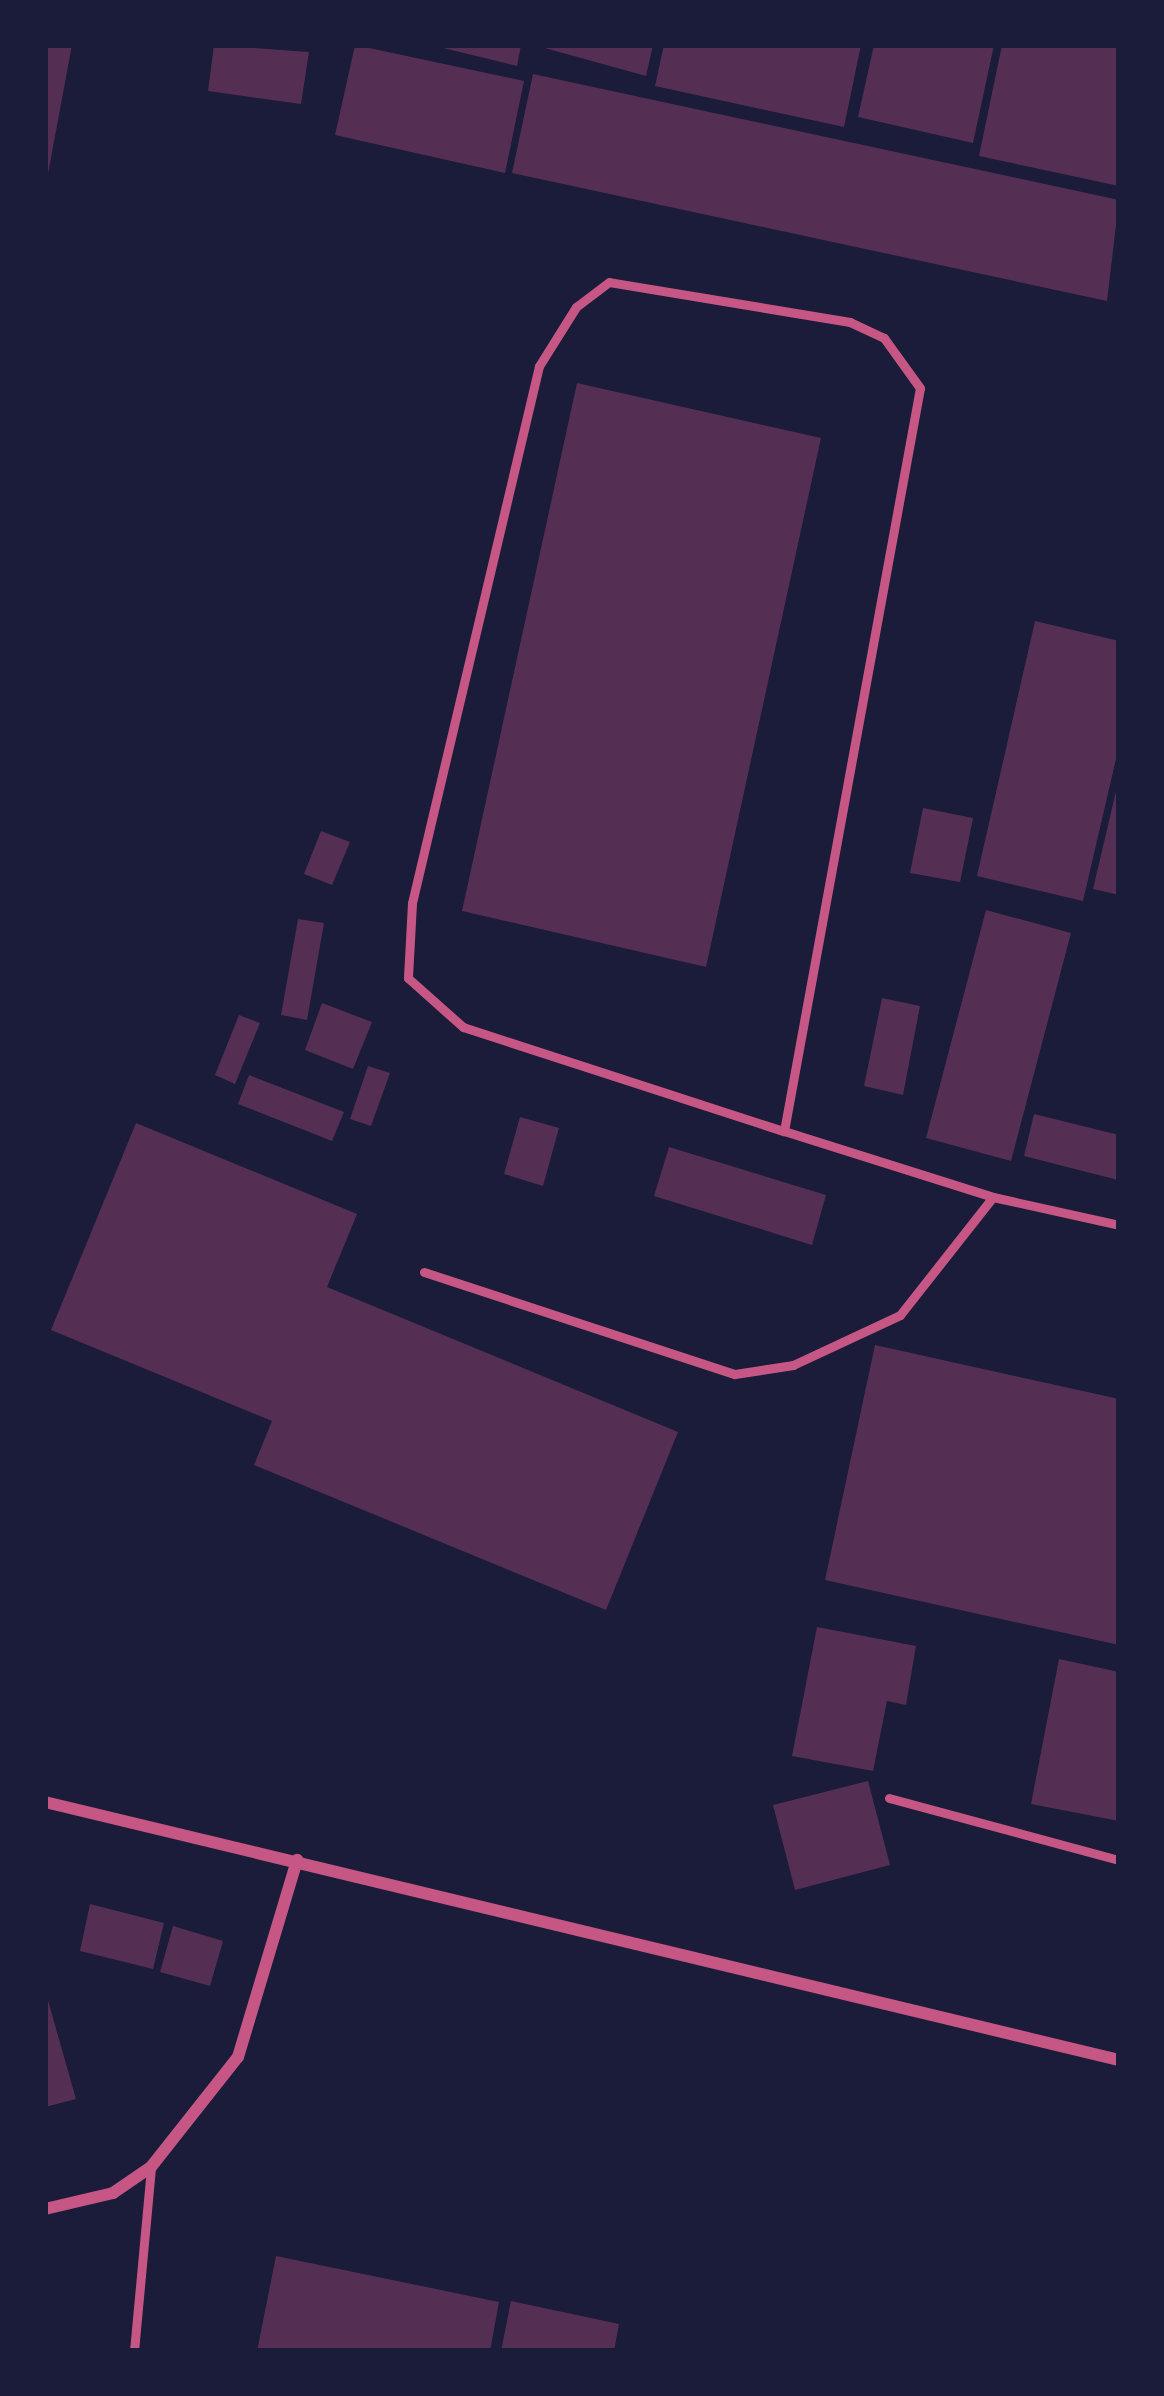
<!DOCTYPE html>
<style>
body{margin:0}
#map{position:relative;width:1164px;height:2396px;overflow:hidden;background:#1b1b3a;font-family:"IBM Plex Sans",sans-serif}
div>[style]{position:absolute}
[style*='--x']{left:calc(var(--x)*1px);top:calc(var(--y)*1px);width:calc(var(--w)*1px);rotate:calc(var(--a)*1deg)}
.building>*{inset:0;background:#542f53}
.service>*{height:9px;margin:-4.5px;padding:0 4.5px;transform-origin:4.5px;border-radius:4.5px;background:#c65784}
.minor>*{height:12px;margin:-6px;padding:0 6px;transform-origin:6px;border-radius:6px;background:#c65784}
span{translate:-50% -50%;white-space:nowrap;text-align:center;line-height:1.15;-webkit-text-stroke:12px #1b1b3a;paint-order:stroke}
.frame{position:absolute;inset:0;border:48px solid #1b1b3a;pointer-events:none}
</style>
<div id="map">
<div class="building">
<i style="clip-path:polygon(45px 45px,72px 45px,47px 179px,45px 179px)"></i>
<i style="clip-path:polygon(214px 45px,309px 52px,301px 104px,208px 91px)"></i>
<i style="clip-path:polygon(355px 45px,524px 81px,505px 173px,335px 135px)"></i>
<i style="clip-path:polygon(431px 45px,521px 45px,517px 66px)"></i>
<i style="clip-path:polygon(534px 45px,653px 45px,646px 76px)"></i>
<i style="clip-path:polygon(664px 45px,861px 45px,844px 127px,655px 86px)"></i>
<i style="clip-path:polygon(874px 45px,994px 45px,973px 143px,858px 117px)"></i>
<i style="clip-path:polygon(1002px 45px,1119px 45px,1119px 186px,979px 156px)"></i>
<i style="clip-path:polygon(533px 74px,1119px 200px,1107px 301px,512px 173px)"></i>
<i style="clip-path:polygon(577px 383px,821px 438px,706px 967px,462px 911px)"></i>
<i style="clip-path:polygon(1035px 621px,1119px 641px,1119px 746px,1083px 901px,977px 876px)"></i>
<i style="clip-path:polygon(1117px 787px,1119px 788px,1119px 895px,1093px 889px)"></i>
<i style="clip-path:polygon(923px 808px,973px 818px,960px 882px,910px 873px)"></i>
<i style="clip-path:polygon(321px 831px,350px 842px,332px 885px,304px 874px)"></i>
<i style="clip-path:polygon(986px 910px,1071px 933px,1011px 1161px,926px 1138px)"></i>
<i style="clip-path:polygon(298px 919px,324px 923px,307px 1020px,281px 1015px)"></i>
<i style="clip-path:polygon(882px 998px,920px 1006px,903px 1095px,864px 1086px)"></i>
<i style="clip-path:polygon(322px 1003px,372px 1022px,353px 1069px,305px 1050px)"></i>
<i style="clip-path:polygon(239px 1015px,260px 1023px,235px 1084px,215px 1075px)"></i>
<i style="clip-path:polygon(368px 1066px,390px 1073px,371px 1126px,350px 1119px)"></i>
<i style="clip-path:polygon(249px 1075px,344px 1112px,332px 1141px,238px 1104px)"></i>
<i style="clip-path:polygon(1034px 1114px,1119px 1135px,1118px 1180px,1024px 1156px)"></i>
<i style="clip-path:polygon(520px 1117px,559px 1128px,543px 1186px,504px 1174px)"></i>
<i style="clip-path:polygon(136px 1123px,357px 1214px,327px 1287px,678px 1432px,606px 1610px,254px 1465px,272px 1421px,51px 1330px)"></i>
<i style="clip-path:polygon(669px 1147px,826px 1195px,812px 1245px,654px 1196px)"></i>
<i style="clip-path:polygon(875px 1345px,1119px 1399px,1119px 1645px,825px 1580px)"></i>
<i style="clip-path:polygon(817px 1627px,916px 1646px,906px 1705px,887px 1701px,873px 1771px,792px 1756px)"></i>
<i style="clip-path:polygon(1059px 1659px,1119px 1672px,1119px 1821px,1031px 1804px)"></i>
<i style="clip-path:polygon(868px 1781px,890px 1865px,795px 1890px,773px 1805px)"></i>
<i style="clip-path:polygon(90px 1904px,164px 1923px,153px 1969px,80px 1951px)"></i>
<i style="clip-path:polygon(173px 1926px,223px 1941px,210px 1986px,160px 1972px)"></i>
<i style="clip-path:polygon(45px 1990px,76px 2099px,45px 2107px)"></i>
<i style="clip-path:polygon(276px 2256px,499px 2302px,490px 2351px,257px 2351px)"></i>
<i style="clip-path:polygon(511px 2301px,619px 2324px,614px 2351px,501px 2351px)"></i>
</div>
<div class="service">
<i style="--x:784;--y:1131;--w:755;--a:-79.63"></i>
<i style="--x:920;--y:388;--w:62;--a:-125.8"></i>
<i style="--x:884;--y:338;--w:38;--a:-155"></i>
<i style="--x:850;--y:322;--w:244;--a:-170.6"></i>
<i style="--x:609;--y:282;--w:41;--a:142.9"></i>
<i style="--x:576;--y:307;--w:70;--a:122.1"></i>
<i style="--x:539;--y:366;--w:552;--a:103.31"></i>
<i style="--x:412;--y:903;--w:75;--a:93.1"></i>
<i style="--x:408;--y:978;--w:74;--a:41.7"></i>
<i style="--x:463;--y:1027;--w:337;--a:18"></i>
<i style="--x:784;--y:1131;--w:219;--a:17.5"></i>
<i style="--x:993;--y:1197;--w:129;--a:12.5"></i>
<i style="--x:424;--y:1272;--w:327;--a:18.2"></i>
<i style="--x:735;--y:1374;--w:59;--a:-8.8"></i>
<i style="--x:793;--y:1365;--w:118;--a:-25"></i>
<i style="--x:900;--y:1315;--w:150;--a:-51.8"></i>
<i style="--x:889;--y:1798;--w:238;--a:15.1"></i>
<i style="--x:134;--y:2351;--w:185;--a:-84.7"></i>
</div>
<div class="minor">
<i style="--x:45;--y:1802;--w:1105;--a:13.51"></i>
<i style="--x:45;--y:2209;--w:70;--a:-13.2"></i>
<i style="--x:113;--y:2193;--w:46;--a:-34.4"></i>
<i style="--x:151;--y:2167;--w:140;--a:-51.7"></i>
<i style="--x:238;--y:2057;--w:206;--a:-73.3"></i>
</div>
<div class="frame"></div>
</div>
